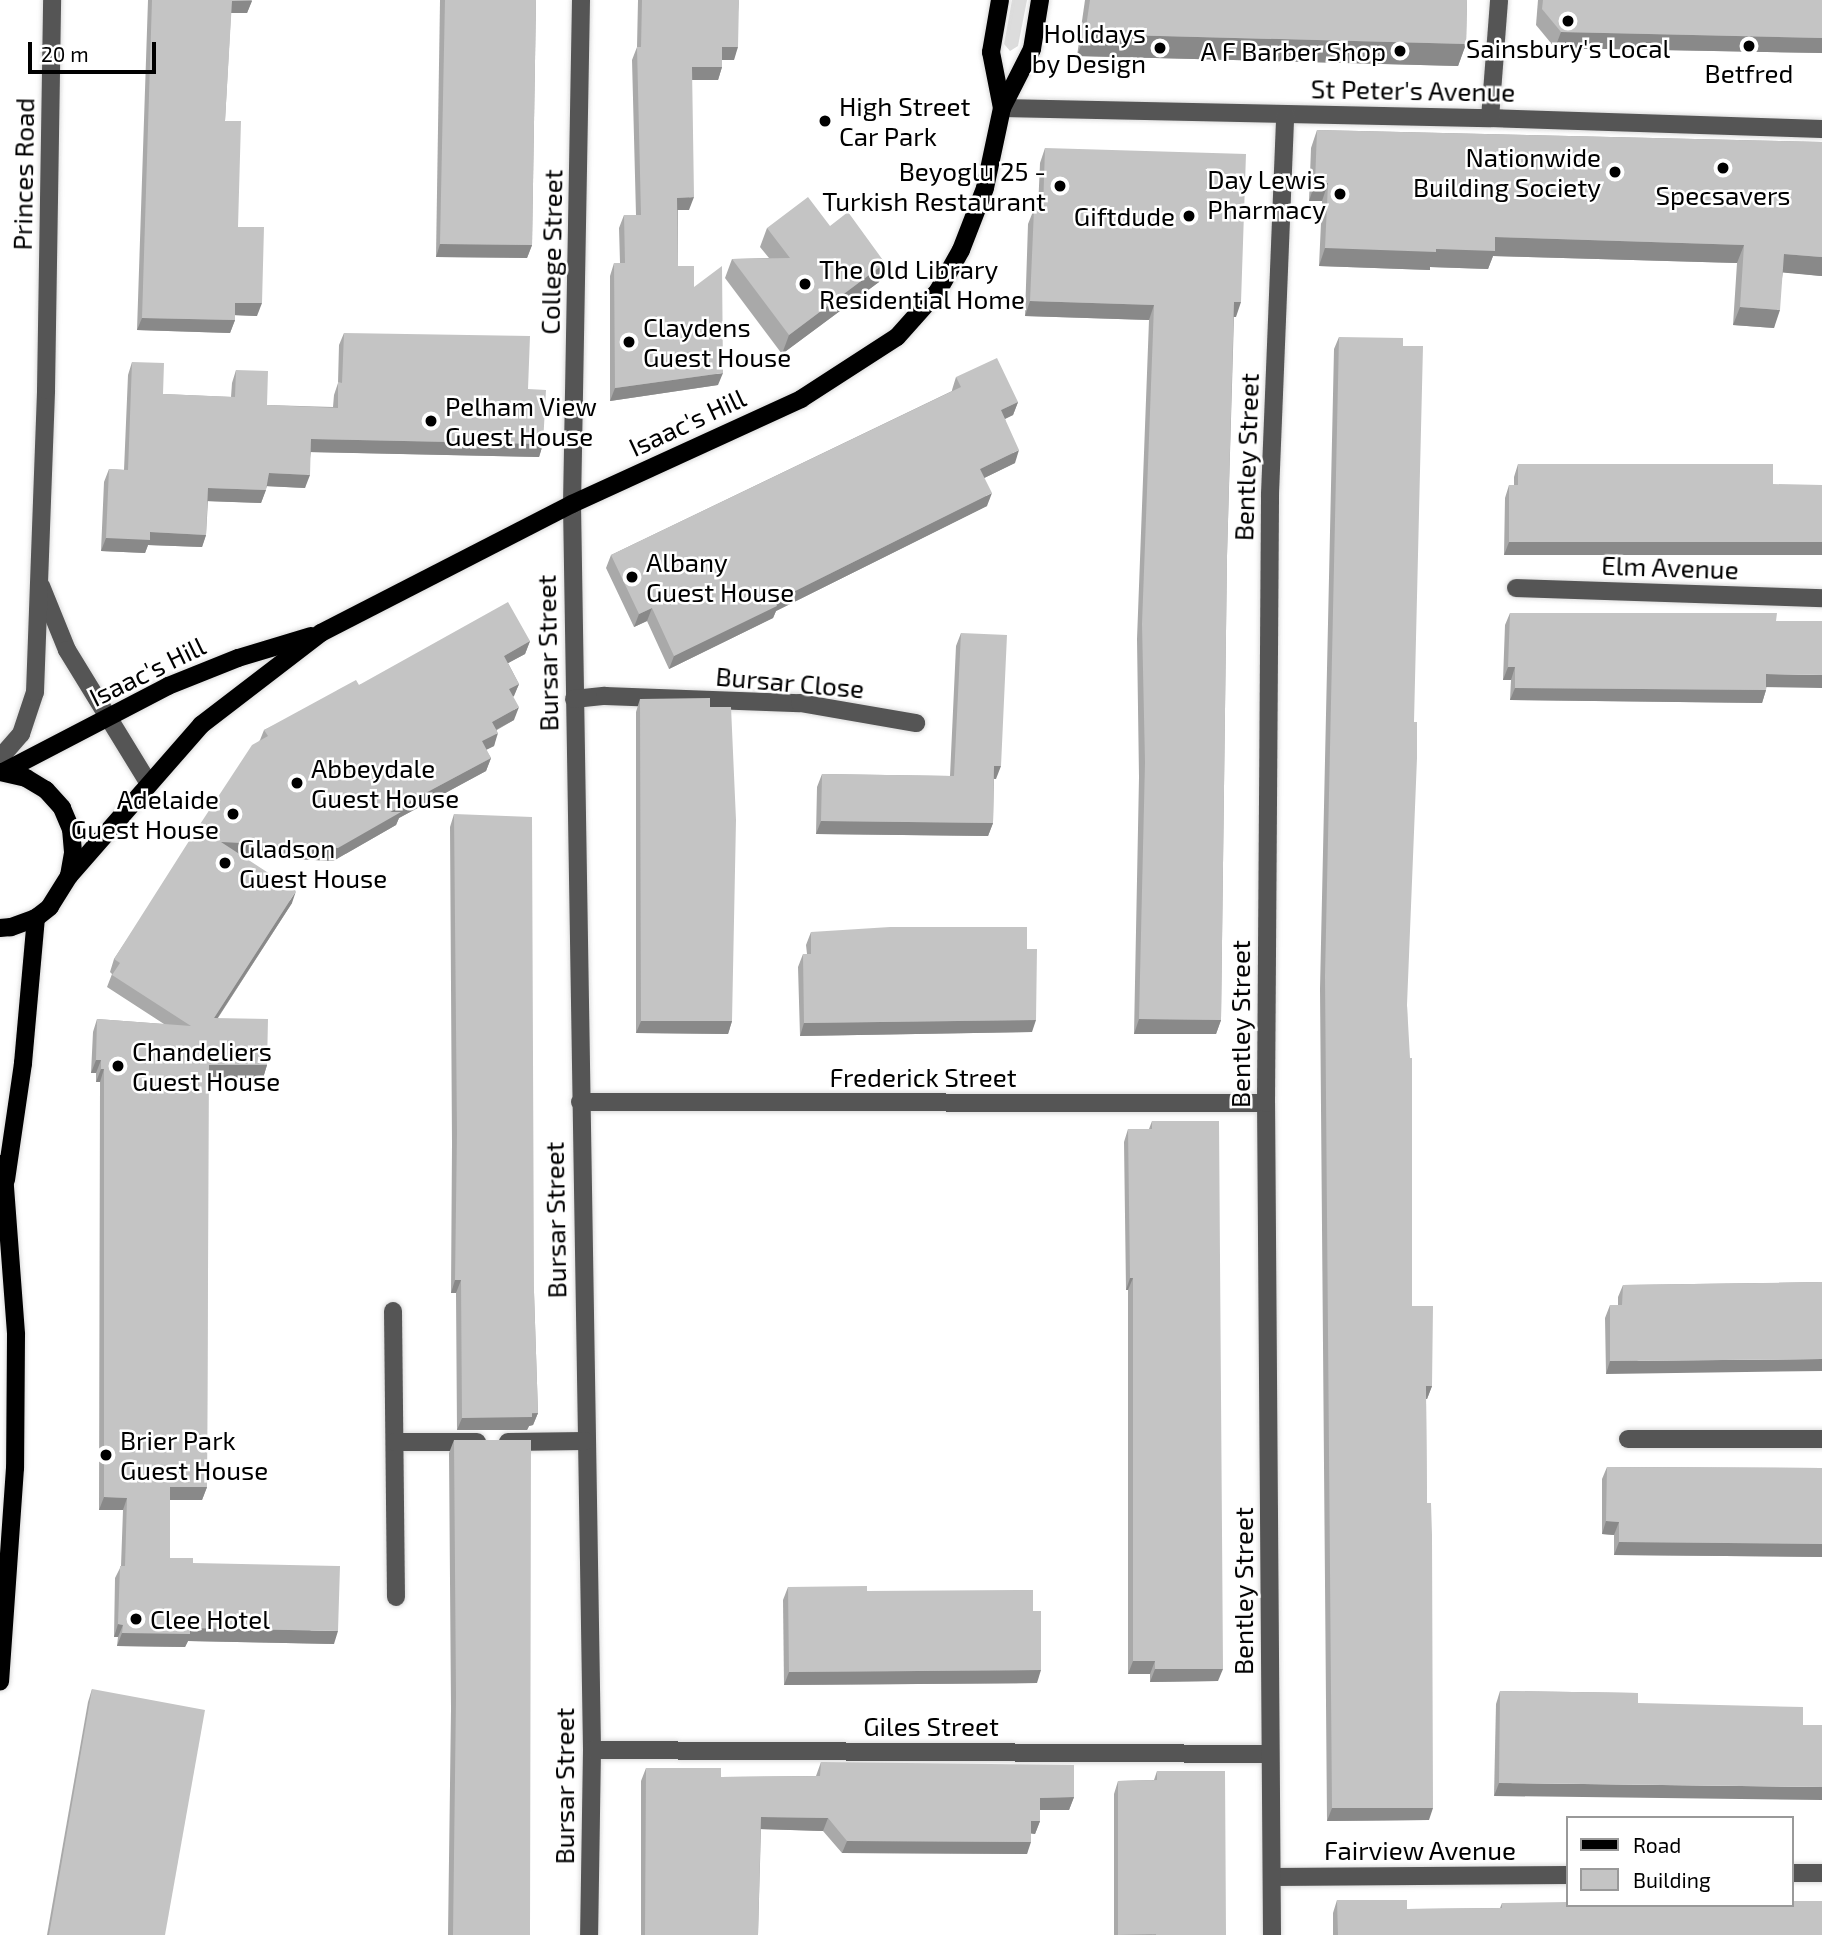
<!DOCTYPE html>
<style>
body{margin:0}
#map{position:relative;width:1822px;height:1935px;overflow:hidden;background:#fff;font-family:"Exo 2",sans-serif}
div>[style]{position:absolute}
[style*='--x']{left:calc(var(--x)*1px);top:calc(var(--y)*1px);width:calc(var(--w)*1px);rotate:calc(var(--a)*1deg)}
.green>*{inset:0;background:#dcdcdc}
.roads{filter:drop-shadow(0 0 2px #dbdbdb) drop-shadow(0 0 2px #dbdbdb)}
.minor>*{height:18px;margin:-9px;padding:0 9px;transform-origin:9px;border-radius:9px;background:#555}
.major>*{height:18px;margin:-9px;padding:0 9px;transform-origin:9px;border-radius:9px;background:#000}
.wall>*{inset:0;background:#a9a9a9}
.shaded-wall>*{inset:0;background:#898989}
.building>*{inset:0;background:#c4c4c4}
.dots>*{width:19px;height:19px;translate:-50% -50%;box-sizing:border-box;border:4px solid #fff;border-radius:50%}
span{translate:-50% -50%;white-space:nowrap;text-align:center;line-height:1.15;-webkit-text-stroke:5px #fff;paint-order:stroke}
.poi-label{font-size:26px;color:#000}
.right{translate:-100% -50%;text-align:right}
.left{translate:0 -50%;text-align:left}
.street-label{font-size:26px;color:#000}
.legend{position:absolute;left:1566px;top:1816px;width:228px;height:91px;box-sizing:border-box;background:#fff;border:2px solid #999;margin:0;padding:9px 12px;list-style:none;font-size:21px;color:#000}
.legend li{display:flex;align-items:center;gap:14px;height:35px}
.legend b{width:35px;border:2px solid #999}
.scale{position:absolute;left:28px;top:42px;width:128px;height:32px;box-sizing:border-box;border:4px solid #000;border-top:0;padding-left:9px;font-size:21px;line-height:24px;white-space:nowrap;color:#000;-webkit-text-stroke:5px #fff;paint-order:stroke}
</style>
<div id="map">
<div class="green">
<i style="clip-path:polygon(1012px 0,1027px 0,1018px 46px,1010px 51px,1004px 44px)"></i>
</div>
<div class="roads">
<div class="minor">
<i style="--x:581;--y:0;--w:504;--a:91.02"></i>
<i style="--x:572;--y:504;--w:1246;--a:89.08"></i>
<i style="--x:592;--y:1750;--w:185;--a:90.9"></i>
<i style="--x:1002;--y:108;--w:488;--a:1.2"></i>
<i style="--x:1490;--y:118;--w:332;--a:1.9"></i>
<i style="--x:1490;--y:118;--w:118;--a:-85.6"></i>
<i style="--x:41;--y:586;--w:69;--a:67.9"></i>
<i style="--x:67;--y:650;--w:157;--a:58.5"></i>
<i style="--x:1516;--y:588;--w:306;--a:1.9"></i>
<i style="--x:574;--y:699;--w:31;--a:-6"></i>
<i style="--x:605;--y:696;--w:195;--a:2.1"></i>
<i style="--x:800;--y:703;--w:118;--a:9.8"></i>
<i style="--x:0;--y:758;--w:32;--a:-49"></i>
<i style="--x:21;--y:734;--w:44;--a:-71.6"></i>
<i style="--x:35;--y:692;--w:302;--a:-87.9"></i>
<i style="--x:46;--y:390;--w:390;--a:-89.1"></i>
<i style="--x:580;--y:1102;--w:686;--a:0.08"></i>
<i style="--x:393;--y:1311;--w:286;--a:89.4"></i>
<i style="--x:1628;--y:1439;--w:194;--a:0"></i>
<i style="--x:395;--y:1442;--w:82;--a:0"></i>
<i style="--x:508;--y:1442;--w:77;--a:-0.7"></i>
<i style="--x:592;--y:1750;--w:678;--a:0.34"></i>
<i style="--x:1792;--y:1873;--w:30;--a:0"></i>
<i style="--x:1272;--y:1877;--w:296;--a:-0.4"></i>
<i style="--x:1272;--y:1935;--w:832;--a:-90.41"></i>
<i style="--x:1266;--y:1103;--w:609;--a:-89.62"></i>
<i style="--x:1270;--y:494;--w:380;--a:-87.7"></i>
</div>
<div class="major">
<i style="--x:1000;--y:0;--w:53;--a:99.8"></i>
<i style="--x:991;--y:52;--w:57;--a:78.9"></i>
<i style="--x:0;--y:772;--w:27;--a:13"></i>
<i style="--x:26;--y:778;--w:23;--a:31"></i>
<i style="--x:46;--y:790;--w:24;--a:48"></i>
<i style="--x:62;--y:808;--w:23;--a:67"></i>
<i style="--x:71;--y:829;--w:24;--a:85"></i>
<i style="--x:73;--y:853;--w:23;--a:100"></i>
<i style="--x:69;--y:876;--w:36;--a:122"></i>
<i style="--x:50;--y:907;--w:18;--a:142"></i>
<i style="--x:36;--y:918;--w:27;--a:160"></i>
<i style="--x:11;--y:927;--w:11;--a:175"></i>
<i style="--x:3;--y:772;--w:186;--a:-27.5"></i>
<i style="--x:168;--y:686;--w:75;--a:-21.8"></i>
<i style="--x:238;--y:658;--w:76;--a:-16.8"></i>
<i style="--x:69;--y:876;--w:201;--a:-48.8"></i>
<i style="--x:201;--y:725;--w:151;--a:-37.5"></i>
<i style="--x:321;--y:633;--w:282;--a:-27.2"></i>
<i style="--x:572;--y:504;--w:252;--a:-24.6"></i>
<i style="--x:801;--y:399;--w:114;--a:-32.9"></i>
<i style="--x:897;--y:337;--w:62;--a:-48.3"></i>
<i style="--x:938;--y:291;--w:47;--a:-60.7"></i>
<i style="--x:961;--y:250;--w:66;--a:-68.8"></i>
<i style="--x:985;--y:188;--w:82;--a:-78"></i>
<i style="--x:1002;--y:108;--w:66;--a:-63"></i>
<i style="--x:1032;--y:49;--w:50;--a:-80.7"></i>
<i style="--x:0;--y:1164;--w:24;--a:78"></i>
<i style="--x:5;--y:1187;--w:148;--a:85.7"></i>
<i style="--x:16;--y:1335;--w:133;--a:90.4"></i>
<i style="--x:15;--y:1468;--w:214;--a:94"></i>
<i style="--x:6;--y:1180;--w:118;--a:-81.7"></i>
<i style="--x:23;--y:1063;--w:146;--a:-84.9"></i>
</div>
</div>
<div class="wall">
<i style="clip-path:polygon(148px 0,252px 0,247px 13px,231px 13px,225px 121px,238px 227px,257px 316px,235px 315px,235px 320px,230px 333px,137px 330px)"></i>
<i style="clip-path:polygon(440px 0,536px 0,532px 245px,527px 258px,436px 257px)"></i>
<i style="clip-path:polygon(638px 0,739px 0,734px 60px,722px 60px,722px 67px,718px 80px,692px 80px,689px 210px,678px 210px,678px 266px,694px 287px,718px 385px,610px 401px,610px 276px,614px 263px,620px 263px,619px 228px,624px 215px,636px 215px,632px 60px,637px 47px)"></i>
<i style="clip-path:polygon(1085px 0,1467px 0,1466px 44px,1458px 66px,1077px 56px)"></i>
<i style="clip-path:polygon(1538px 0,1822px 0,1822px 53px,1555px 48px,1536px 25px)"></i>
<i style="clip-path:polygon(1317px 130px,1822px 142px,1822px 276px,1783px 272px,1774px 328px,1733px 325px,1737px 263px,1493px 256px,1488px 269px,1430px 267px,1430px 270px,1319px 266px,1322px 201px,1309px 201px,1311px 148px)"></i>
<i style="clip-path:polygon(1045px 148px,1236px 317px,1234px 317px,1227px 556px,1221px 1020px,1216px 1034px,1134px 1034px,1139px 777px,1137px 639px,1149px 320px,1025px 316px,1028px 224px,1034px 209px,1038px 209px,1040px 163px)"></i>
<i style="clip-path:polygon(830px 226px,885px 263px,879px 282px,782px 354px,725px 278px,732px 259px,769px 258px,760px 247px,767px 228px)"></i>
<i style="clip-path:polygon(344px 333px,528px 389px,543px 444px,539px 457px,311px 452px,305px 488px,267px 486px,261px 503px,208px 501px,206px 535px,202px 547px,148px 545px,145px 553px,101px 551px,104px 482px,109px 469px,124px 470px,128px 375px,132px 362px,163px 394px,231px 397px,232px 383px,236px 370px,267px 405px,333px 407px,334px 395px,338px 383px,339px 345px)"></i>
<i style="clip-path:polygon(1339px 337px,1407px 1005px,1412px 1306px,1432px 1386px,1427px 1399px,1426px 1399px,1429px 1820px,1327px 1821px,1320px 989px,1334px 349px)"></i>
<i style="clip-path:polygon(956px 377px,1018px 402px,1013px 415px,1005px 419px,1015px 463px,984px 478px,987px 506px,776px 611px,773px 618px,669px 669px,647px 621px,634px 627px,606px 568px,611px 555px,952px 391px,952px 390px)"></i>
<i style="clip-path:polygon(1518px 464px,1773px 484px,1504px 555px,1505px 498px,1509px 485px,1514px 485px,1514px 477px)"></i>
<i style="clip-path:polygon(1510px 613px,1776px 621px,1766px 690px,1762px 703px,1510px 700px,1511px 680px,1503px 680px,1505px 625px)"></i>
<i style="clip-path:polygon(961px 633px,996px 779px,994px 779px,993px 823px,988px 836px,816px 834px,817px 787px,822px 774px,950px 776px,956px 646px)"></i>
<i style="clip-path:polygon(530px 641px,525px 654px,508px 663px,519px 684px,513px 697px,514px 720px,497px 730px,494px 746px,486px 750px,491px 758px,486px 771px,399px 818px,396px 825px,333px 861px,243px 856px,292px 903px,218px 1018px,267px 1065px,263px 1078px,208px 1077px,207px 1487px,202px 1500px,170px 1500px,170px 1558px,193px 1563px,334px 1644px,188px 1641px,185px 1647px,117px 1646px,118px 1637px,114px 1637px,115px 1578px,121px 1566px,123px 1510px,99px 1510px,100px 1082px,96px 1082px,96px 1073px,91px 1073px,93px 1032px,97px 1019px,164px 1024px,107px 987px,112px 974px,110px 972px,114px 959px,260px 740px,264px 730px,359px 685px)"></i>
<i style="clip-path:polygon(640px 699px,710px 707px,732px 1021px,728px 1034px,636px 1033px,636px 712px)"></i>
<i style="clip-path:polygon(454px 814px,534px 1292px,538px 1413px,533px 1425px,529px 1426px,527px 1430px,457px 1430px,456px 1293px,451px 1293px,452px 1144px,450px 827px)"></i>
<i style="clip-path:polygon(811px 932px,1027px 949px,1032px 1032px,800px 1036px,798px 967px,803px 954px,807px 954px,806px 945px)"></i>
<i style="clip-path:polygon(1152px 1121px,1218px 1681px,1150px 1682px,1150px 1674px,1128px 1674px,1128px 1290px,1126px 1290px,1124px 1142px,1128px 1129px,1149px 1129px)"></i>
<i style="clip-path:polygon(1822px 1282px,1606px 1374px,1605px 1318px,1610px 1305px,1618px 1305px,1618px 1297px,1623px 1285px)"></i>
<i style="clip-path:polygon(454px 1440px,530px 1935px,448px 1935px,451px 1709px,449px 1453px)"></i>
<i style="clip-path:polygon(1607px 1467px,1822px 1468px,1822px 1557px,1614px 1555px,1614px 1535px,1602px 1534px,1602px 1479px)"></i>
<i style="clip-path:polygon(788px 1587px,867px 1591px,1033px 1611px,1037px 1683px,784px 1685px,783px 1600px)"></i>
<i style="clip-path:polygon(92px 1689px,165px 1935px,47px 1935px,88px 1702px)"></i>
<i style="clip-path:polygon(1500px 1691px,1638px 1693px,1494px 1796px,1496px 1704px)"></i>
<i style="clip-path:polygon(821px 1762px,1074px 1797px,1069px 1810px,1040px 1810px,1040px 1821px,1035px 1834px,1031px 1833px,1027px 1854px,842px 1853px,823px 1831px,761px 1829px,758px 1935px,641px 1935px,641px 1781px,646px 1768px,721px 1777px,816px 1776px)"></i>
<i style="clip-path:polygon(1157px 1771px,1226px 1935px,1114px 1935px,1114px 1794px,1118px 1781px,1154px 1780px)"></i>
<i style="clip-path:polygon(1337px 1900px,1407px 1909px,1500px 1908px,1502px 1903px,1822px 1935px,1333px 1935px,1333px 1913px)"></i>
</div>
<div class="shaded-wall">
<i style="clip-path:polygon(232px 1px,252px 1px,247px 13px,227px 13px)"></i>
<i style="clip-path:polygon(1561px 32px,1822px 38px,1822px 53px,1555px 48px)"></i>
<i style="clip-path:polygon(1085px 34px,1466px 44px,1458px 66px,1077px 56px)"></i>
<i style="clip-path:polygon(722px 47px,738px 47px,734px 60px,718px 60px)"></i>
<i style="clip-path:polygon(692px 67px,722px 67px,718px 80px,687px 80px)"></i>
<i style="clip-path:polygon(1315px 183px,1328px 183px,1322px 201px,1309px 201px)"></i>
<i style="clip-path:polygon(694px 197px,689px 210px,673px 210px,677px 198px)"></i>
<i style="clip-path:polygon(1495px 237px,1744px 245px,1737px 263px,1493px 256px,1488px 269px,1430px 267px,1430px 270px,1319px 266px,1325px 248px)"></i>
<i style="clip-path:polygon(440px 244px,532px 245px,527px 258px,436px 257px)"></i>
<i style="clip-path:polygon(1784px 254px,1822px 257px,1822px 276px,1777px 272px)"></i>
<i style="clip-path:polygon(885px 263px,879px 282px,782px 354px,789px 335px)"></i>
<i style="clip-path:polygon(1030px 301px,1154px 305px,1149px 320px,1025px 316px)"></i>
<i style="clip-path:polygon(1234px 302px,1241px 302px,1236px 317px,1229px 317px)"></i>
<i style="clip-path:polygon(235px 303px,262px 303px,257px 316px,231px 315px)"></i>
<i style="clip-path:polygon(1740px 307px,1780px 310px,1774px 328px,1733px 325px)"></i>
<i style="clip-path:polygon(142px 318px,235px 320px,230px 333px,137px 330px)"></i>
<i style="clip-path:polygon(723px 373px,718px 385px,610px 401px,615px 388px)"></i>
<i style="clip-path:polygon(1018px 402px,1013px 415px,996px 423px,1001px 410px)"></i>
<i style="clip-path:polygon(311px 439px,543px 444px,539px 457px,307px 452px)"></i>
<i style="clip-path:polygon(1019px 450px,1015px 463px,976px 482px,980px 469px)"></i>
<i style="clip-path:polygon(269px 473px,310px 475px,305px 488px,264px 486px)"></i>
<i style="clip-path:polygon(208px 488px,266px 490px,261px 503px,204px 501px)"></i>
<i style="clip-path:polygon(992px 493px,987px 506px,776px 611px,773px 618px,669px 669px,674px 656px,775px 601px)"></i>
<i style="clip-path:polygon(150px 532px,206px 535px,202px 547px,148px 545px,145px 553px,101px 551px,106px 538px)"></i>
<i style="clip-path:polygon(1509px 542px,1822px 542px,1822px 555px,1504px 555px)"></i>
<i style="clip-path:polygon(652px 608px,647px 621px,634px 627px,639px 614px)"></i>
<i style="clip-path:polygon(530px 641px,525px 654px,499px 668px,504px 656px)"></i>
<i style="clip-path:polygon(1508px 667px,1515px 667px,1511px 680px,1503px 680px)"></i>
<i style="clip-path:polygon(1766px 674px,1822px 675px,1822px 688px,1762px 687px)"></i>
<i style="clip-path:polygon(519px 684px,514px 696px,505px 702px,509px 689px)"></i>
<i style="clip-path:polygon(1515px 688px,1766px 690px,1762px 703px,1510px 700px)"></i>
<i style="clip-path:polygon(519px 707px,514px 720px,488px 734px,492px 722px)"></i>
<i style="clip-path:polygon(498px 733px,494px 746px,477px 754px,482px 741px)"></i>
<i style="clip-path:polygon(491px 758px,486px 771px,399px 818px,396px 825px,333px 861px,217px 855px,221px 842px,390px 812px)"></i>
<i style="clip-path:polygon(994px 766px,1001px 766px,996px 779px,989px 778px)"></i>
<i style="clip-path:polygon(821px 821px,993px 823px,988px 836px,816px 834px)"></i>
<i style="clip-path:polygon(296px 891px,292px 903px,209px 1031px,214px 1018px)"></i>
<i style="clip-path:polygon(1139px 1019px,1221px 1020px,1216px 1034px,1134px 1034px)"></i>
<i style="clip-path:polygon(1036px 1020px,1032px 1032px,800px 1036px,804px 1023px)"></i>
<i style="clip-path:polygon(641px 1021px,732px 1021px,728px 1034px,636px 1033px)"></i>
<i style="clip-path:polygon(96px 1060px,101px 1060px,96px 1073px,91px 1073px)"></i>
<i style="clip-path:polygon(209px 1065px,267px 1065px,263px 1078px,204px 1077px)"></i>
<i style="clip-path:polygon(101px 1069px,104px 1069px,100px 1082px,96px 1082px)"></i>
<i style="clip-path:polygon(1130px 1278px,1133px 1278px,1128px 1290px,1126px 1290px)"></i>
<i style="clip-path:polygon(455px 1280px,461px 1280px,456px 1293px,451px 1293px)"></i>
<i style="clip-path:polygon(1822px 1359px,1822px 1371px,1606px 1374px,1610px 1361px)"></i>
<i style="clip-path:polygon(1426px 1386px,1432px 1386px,1427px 1399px,1421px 1399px)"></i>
<i style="clip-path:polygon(538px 1413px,533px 1425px,529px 1426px,527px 1430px,457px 1430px,462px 1418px)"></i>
<i style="clip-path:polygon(170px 1487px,207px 1487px,202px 1500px,166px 1500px)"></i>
<i style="clip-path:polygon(104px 1497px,127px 1498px,123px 1510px,99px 1510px)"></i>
<i style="clip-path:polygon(1606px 1521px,1619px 1522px,1614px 1535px,1602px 1534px)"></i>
<i style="clip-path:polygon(1619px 1542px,1822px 1544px,1822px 1557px,1614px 1555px)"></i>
<i style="clip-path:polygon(118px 1624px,123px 1625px,118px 1637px,114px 1637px)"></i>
<i style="clip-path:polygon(190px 1628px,338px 1631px,334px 1644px,188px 1641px,185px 1647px,117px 1646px,122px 1633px)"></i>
<i style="clip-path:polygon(1133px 1661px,1155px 1661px,1150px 1674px,1128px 1674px)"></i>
<i style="clip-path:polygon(1155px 1669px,1223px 1669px,1218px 1681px,1150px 1682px)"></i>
<i style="clip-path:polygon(1041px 1670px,1037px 1683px,784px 1685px,789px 1672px)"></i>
<i style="clip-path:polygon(1499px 1783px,1822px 1787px,1822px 1800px,1494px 1796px)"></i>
<i style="clip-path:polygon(1074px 1797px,1069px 1810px,1036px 1810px,1040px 1798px)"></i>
<i style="clip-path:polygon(1332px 1808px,1433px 1808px,1429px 1820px,1327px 1821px)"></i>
<i style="clip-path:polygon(761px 1817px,828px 1818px,823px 1831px,757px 1829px)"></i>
<i style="clip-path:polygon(1031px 1821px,1040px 1821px,1035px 1834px,1027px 1833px)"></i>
<i style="clip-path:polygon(847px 1841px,1031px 1842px,1027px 1854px,842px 1853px)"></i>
</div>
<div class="building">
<i style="clip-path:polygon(152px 0,252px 0,232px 1px,225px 121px,241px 121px,238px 227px,264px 227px,262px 303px,235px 303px,235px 320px,142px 318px)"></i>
<i style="clip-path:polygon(445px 0,536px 0,532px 245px,440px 244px)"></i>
<i style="clip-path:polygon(642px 0,739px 0,738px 47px,722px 47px,722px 67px,692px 67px,694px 197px,677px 198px,678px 266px,694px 266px,694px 287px,722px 266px,723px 373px,615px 388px,614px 263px,625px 263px,624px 215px,641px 215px,637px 47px,641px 47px)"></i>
<i style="clip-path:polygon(1090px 0,1467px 0,1466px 44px,1085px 34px)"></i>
<i style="clip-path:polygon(1543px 0,1822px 0,1822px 38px,1561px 32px,1542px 9px)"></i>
<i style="clip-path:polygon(1317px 130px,1822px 142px,1822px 257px,1784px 254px,1780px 310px,1740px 307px,1744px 245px,1495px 237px,1495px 251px,1436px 249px,1436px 252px,1325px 248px,1328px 183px,1315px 183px)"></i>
<i style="clip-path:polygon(1045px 148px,1246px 154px,1241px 302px,1234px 302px,1227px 556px,1221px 1020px,1139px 1019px,1145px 762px,1142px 624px,1154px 305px,1030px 301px,1034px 209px,1043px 209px)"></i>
<i style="clip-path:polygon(808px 197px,830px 226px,848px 212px,885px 263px,789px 335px,732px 259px,790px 258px,767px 228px)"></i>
<i style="clip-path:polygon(344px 333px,530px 336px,528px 389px,546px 390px,543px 444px,311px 439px,310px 475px,269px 473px,266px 490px,208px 488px,206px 535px,150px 532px,150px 540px,106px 538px,109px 469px,128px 470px,132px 362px,164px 363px,163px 394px,235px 397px,236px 370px,268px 371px,267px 405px,338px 408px,338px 382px,342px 383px)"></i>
<i style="clip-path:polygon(1339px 337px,1403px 338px,1403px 346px,1423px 346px,1414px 722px,1417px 722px,1417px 758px,1407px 1005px,1410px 1058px,1412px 1058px,1412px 1306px,1433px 1306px,1432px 1386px,1426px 1386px,1427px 1503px,1431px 1503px,1432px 1535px,1433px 1808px,1332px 1808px,1325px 976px)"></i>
<i style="clip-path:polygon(997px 358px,1018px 402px,1001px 410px,1019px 450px,980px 469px,992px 493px,775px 601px,777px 606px,674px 656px,652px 608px,639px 614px,611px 555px,961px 387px,956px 377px)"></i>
<i style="clip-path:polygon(1518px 464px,1773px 464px,1773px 484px,1822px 485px,1822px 542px,1509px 542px,1509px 485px,1518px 485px)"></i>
<i style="clip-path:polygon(508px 602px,530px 641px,504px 656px,519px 684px,509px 689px,519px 707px,492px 722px,498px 733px,482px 741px,491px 758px,390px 812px,401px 812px,338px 848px,221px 842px,296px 891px,214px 1018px,268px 1019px,267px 1065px,209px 1065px,207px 1487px,170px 1487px,170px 1558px,193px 1558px,193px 1563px,340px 1566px,338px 1631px,190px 1628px,190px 1634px,122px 1633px,123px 1625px,118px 1624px,120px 1566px,125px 1566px,127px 1498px,104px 1497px,104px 1069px,101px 1069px,101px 1060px,96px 1060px,97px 1019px,191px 1026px,112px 975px,120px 963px,114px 959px,189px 841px,252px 745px,268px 736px,264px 730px,356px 680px,359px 685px)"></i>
<i style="clip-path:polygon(1510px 613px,1777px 613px,1776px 621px,1822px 621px,1822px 675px,1766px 674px,1766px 690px,1515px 688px,1515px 667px,1508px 667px)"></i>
<i style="clip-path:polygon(961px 633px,1007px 635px,1001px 766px,994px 766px,993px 823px,821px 821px,822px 774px,954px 776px)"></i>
<i style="clip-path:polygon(710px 698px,710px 707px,731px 707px,736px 820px,732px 1021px,641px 1021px,640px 699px)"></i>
<i style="clip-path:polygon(454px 814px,532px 817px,534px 1292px,538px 1413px,532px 1413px,532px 1417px,462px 1418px,461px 1280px,455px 1280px,457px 1132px)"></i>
<i style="clip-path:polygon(890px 927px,1027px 927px,1027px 949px,1037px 949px,1036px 1020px,804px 1023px,803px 954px,811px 954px,811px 932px)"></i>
<i style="clip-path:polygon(1152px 1121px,1219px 1121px,1223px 1669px,1155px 1669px,1155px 1661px,1133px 1661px,1133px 1278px,1130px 1278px,1128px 1129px,1152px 1129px)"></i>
<i style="clip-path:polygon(1822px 1282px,1822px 1359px,1610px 1361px,1610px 1305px,1622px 1305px,1623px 1285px)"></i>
<i style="clip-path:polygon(454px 1440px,531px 1440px,530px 1935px,453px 1935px,456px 1696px)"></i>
<i style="clip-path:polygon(1607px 1467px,1822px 1468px,1822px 1544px,1619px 1542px,1619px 1522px,1606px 1521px)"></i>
<i style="clip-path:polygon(867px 1586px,867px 1591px,1033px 1590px,1033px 1611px,1041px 1611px,1041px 1670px,789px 1672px,788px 1587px)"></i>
<i style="clip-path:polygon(92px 1689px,205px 1710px,165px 1935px,49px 1935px)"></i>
<i style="clip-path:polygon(1500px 1691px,1638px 1693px,1638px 1703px,1803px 1707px,1803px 1725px,1822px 1725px,1822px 1787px,1499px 1783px)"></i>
<i style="clip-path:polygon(821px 1762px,1074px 1765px,1074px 1797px,1040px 1798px,1040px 1821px,1031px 1821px,1031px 1842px,847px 1841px,828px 1818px,761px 1817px,758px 1935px,645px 1935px,646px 1768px,721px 1768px,721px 1777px,820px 1776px)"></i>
<i style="clip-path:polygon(1157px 1771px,1225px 1771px,1226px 1935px,1156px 1935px,1156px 1934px,1118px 1935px,1118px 1781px,1157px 1780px)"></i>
<i style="clip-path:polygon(1337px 1900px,1407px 1900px,1407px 1909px,1502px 1908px,1502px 1903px,1568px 1902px,1568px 1905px,1792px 1905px,1792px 1901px,1822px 1901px,1822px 1935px,1338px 1935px)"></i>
</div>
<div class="dots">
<i style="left:1568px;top:21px;background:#000"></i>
<i style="left:1749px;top:46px;background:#000"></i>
<i style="left:1160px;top:48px;background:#000"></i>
<i style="left:1400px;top:51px;background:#000"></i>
<i style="left:825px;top:121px;background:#000"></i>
<i style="left:1723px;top:168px;background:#000"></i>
<i style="left:1615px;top:172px;background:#000"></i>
<i style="left:1060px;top:186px;background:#000"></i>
<i style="left:1340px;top:194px;background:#000"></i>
<i style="left:1189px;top:216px;background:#000"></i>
<i style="left:805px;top:284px;background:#000"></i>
<i style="left:629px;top:342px;background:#000"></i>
<i style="left:431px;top:421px;background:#000"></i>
<i style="left:632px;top:577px;background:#000"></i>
<i style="left:297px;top:783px;background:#000"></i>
<i style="left:233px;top:814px;background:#000"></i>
<i style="left:225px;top:863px;background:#000"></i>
<i style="left:118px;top:1066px;background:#000"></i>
<i style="left:106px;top:1455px;background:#000"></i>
<i style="left:136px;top:1619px;background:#000"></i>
</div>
<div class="poi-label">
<span class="right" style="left:1146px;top:48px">Holidays<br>by Design</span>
<span style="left:1568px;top:48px">Sainsbury's Local</span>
<span class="right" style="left:1386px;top:51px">A F Barber Shop</span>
<span style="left:1749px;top:73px">Betfred</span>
<span class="left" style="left:839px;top:121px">High Street<br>Car Park</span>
<span class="right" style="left:1601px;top:172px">Nationwide<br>Building Society</span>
<span class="right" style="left:1046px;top:186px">Beyoglu 25 -<br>Turkish Restaurant</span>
<span class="right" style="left:1326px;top:194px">Day Lewis<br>Pharmacy</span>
<span style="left:1723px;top:195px">Specsavers</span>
<span class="right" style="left:1175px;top:216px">Giftdude</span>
<span class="left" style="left:819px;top:284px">The Old Library<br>Residential Home</span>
<span class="left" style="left:643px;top:342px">Claydens<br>Guest House</span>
<span class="left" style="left:445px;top:421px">Pelham View<br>Guest House</span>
<span class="left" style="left:646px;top:577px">Albany<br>Guest House</span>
<span class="left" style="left:311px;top:783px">Abbeydale<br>Guest House</span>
<span class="right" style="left:219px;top:814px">Adelaide<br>Guest House</span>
<span class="left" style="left:239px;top:863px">Gladson<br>Guest House</span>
<span class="left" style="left:132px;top:1066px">Chandeliers<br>Guest House</span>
<span class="left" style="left:120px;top:1455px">Brier Park<br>Guest House</span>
<span class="left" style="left:150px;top:1619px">Clee Hotel</span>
</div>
<div class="street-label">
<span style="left:1413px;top:90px;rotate:1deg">St Peter's Avenue</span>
<span style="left:23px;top:174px;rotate:-89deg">Princes Road</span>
<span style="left:551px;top:252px;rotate:-89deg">College Street</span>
<span style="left:687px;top:422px;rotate:-25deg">Isaac's Hill</span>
<span style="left:1246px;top:457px;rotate:-88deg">Bentley Street</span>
<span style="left:1670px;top:567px;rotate:2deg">Elm Avenue</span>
<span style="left:547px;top:653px;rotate:-91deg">Bursar Street</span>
<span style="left:147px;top:671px;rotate:-26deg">Isaac's Hill</span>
<span style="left:790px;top:682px;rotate:5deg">Bursar Close</span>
<span style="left:1240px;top:1024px;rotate:-90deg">Bentley Street</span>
<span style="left:923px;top:1077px">Frederick Street</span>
<span style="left:555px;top:1220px;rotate:-91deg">Bursar Street</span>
<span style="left:1243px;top:1591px;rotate:-90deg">Bentley Street</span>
<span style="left:931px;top:1726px">Giles Street</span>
<span style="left:564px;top:1786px;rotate:-90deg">Bursar Street</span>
<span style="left:1420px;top:1850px">Fairview Avenue</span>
</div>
<ul class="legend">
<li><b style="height:9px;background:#000"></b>Road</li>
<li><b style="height:19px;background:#c4c4c4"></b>Building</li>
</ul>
<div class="scale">20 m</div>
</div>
